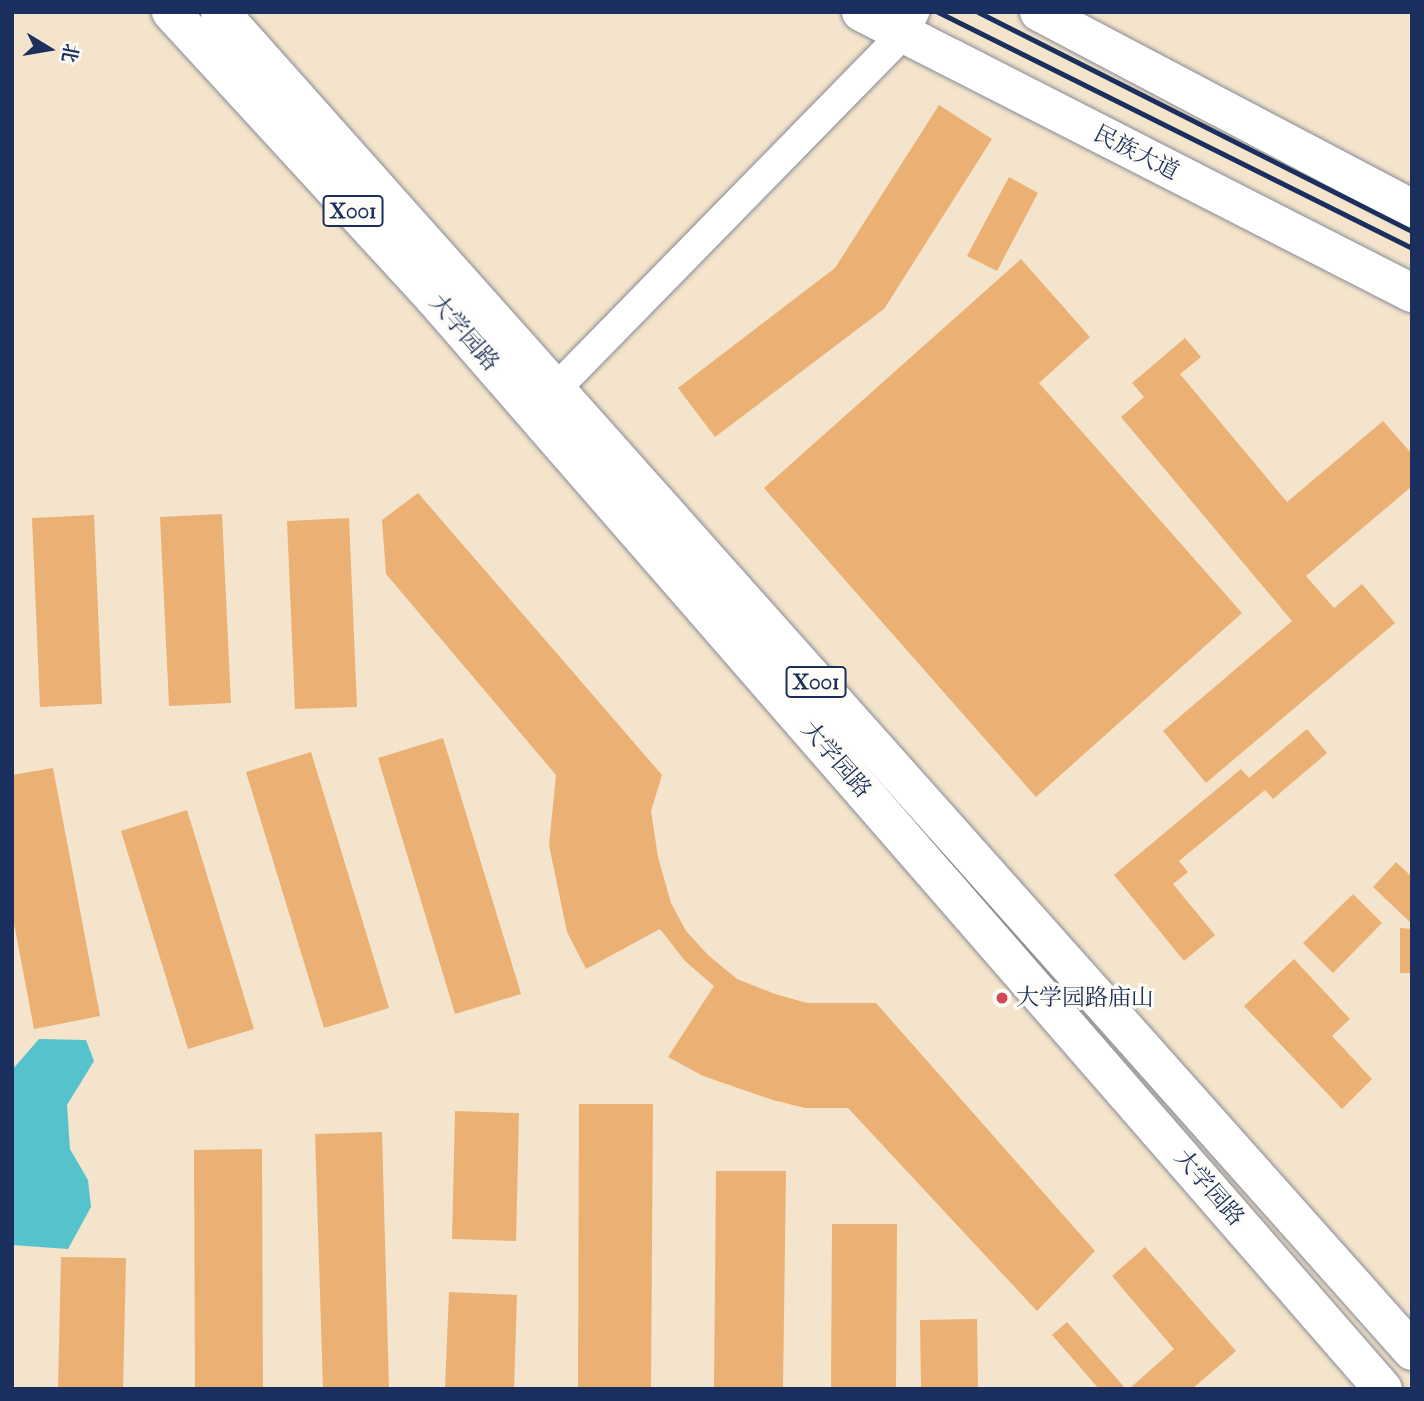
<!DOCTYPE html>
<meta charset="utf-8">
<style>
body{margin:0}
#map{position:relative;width:1424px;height:1401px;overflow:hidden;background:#f4e4cb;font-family:"IM FELL French Canon","Noto Serif SC",serif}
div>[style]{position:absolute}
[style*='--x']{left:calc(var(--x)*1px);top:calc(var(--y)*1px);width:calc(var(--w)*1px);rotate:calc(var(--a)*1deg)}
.water>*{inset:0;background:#55c2cc}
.building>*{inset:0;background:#ebb174}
.roads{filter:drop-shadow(0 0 2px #888a94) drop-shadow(0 0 2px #888a94)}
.tertiary>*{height:30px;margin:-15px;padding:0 15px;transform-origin:15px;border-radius:15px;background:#fff}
.primary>*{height:38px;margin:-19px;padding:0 19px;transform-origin:19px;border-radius:19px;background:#fff}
.rail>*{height:5px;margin:-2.5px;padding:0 2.5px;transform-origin:2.5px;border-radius:2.5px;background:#1b2f5e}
.dots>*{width:19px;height:19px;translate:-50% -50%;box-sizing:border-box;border:4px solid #fdfcf7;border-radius:50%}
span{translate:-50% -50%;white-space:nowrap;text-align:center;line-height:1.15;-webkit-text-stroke:6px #fdfcf7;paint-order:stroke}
.shield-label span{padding:2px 5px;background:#fdfcf7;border:2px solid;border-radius:5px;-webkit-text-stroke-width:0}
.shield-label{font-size:21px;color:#1b2f5e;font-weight:700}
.street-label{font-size:23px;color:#1b2f5e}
.poi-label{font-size:23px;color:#1b2f5e}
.left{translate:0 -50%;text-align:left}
.frame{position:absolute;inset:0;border:14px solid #1b2f5e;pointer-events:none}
.north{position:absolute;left:14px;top:14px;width:70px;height:70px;-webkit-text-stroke:5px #fdfcf7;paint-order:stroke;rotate:101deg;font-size:19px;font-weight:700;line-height:28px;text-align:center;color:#1b2f5e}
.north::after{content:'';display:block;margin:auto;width:24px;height:32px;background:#1b2f5e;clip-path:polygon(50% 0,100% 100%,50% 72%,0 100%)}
</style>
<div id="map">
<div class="water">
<i style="clip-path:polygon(39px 1039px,86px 1040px,94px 1061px,67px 1105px,70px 1149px,88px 1180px,91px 1207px,68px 1249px,12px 1245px,12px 1070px)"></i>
</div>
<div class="building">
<i style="clip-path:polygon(939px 105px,992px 139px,884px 309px,715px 437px,678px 388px,835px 268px)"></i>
<i style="clip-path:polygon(1009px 177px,1038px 193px,997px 271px,967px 256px)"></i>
<i style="clip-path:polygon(1021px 259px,1090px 337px,1039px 383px,1242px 613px,1036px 797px,764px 488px)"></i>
<i style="clip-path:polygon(1185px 338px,1201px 357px,1180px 374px,1287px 502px,1383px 421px,1412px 454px,1412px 486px,1306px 576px,1334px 608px,1362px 584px,1395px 623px,1206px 783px,1163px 731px,1292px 621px,1121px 417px,1144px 397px,1132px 383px)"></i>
<i style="clip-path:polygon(418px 493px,662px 775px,651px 811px,658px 857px,671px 903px,686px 931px,708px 955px,737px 979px,775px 994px,807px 1003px,876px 1003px,1095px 1251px,1037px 1311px,848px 1108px,805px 1108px,773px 1100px,703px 1076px,668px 1057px,714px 986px,685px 961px,660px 929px,586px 969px,567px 932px,549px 845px,556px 775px,386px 574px,382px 520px)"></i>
<i style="clip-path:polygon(222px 514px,231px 703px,169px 706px,160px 517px)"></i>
<i style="clip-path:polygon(94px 515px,102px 704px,40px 707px,32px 518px)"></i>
<i style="clip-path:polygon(349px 518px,357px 707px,295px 709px,287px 521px)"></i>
<i style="clip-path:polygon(1307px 729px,1327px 753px,1273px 799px,1265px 790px,1179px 861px,1188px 872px,1173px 884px,1215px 935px,1184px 961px,1114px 875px,1241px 769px,1249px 778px)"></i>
<i style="clip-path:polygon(443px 738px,521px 994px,455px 1014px,378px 758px)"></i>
<i style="clip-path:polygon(311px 752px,389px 1008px,324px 1028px,246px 772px)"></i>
<i style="clip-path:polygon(53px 768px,100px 1016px,34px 1029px,12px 913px,12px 775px)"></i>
<i style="clip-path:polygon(187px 810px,254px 1029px,188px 1049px,121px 831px)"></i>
<i style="clip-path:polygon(1396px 862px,1412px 877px,1412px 924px,1373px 887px)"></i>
<i style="clip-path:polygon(1353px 894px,1382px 923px,1333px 973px,1303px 943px)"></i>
<i style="clip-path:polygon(1400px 928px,1412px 929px,1412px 973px,1400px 973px)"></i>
<i style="clip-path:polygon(1294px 959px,1350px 1019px,1332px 1036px,1372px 1079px,1342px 1109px,1244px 1006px)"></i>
<i style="clip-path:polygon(579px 1104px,653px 1104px,651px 1389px,578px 1389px)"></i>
<i style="clip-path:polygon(455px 1111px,519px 1113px,516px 1241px,452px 1239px)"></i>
<i style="clip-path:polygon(382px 1132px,389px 1389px,323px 1389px,315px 1134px)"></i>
<i style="clip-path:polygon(262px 1149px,263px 1389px,195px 1389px,194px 1150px)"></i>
<i style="clip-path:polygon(716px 1171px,786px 1171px,783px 1389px,714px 1389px)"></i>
<i style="clip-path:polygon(832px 1224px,897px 1224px,896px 1389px,831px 1389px)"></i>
<i style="clip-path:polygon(1145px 1247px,1236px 1351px,1192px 1389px,1129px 1389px,1174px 1349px,1112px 1276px)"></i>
<i style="clip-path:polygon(61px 1257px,126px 1258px,123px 1389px,58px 1389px)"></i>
<i style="clip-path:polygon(449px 1292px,517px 1295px,514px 1389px,445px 1389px)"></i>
<i style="clip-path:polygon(977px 1319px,978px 1389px,921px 1389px,920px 1320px)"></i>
<i style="clip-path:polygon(1067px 1322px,1126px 1389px,1099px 1389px,1052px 1335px)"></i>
</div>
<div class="roads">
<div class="tertiary">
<i style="--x:541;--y:404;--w:518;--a:-45.63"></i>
<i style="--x:903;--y:34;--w:25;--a:-63"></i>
</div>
<div class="primary">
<i style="--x:171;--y:12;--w:387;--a:47.4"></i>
<i style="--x:433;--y:297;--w:1447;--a:48.98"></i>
<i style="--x:220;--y:12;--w:1793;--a:48.32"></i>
<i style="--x:861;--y:12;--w:619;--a:27.02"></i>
<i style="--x:1039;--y:12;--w:422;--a:27.8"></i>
</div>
</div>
<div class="rail">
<i style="--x:938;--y:12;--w:530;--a:26.47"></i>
<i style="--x:978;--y:12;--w:486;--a:26.8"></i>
</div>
<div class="dots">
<i style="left:1002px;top:998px;background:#d1495b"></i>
</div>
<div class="shield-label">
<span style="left:353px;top:211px">X001</span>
<span style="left:816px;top:682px">X001</span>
</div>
<div class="street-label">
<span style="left:1136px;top:153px;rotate:27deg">民族大道</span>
<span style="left:464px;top:333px;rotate:49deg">大学园路</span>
<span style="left:836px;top:760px;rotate:49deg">大学园路</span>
<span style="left:1209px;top:1188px;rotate:49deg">大学园路</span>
</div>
<div class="poi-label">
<span class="left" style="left:1016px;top:998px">大学园路庙山</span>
</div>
<div class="frame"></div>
<div class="north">北</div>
</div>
